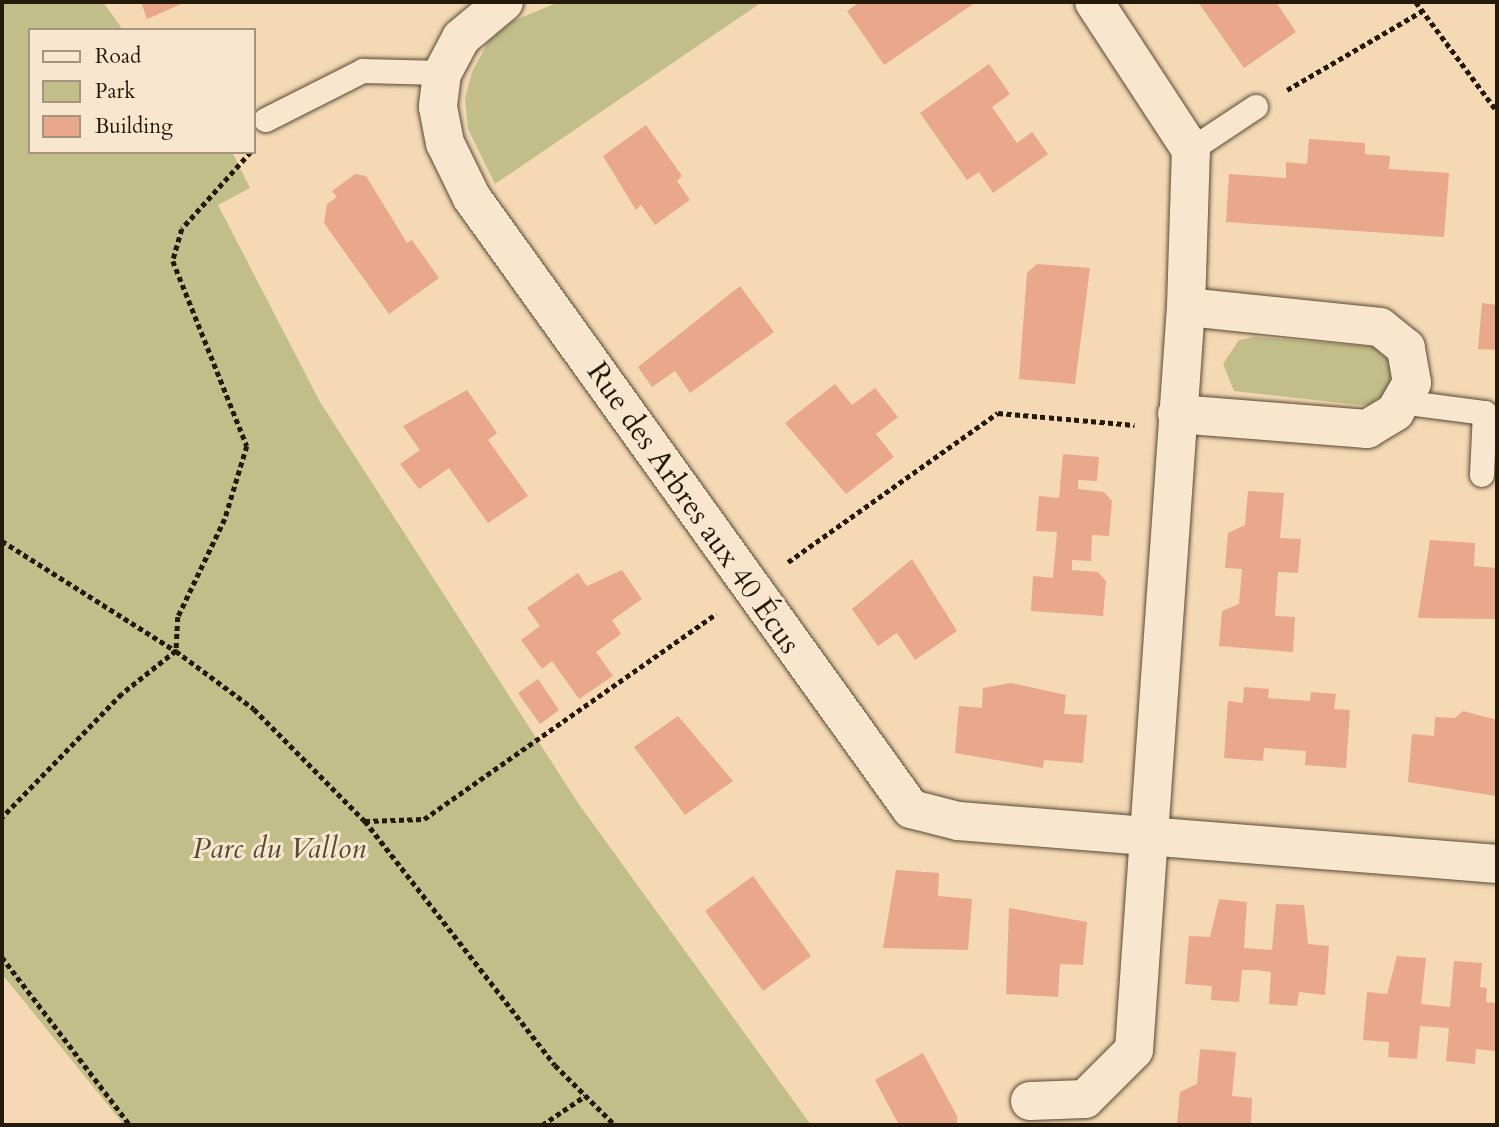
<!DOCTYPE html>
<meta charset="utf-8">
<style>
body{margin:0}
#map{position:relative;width:1499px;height:1127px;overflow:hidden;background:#f4d9b4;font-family:Cardo,serif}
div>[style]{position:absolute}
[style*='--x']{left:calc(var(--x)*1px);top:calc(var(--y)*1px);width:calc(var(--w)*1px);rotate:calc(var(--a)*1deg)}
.green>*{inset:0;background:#c1be89}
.building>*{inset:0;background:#e9a78b}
.path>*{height:4.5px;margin-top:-2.25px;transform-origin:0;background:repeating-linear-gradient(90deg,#25190a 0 5px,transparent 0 8.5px)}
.roads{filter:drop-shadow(0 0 2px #594934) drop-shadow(0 0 2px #594934)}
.service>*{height:24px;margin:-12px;padding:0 12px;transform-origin:12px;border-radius:12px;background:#f8e6ce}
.minor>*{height:38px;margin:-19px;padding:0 19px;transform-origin:19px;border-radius:19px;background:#f8e6ce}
span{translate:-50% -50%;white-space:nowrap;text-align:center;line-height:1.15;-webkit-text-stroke:6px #f8e6ce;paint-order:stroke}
.street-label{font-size:30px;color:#25190a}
.park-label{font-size:30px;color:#544b30;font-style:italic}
.frame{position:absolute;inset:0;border:4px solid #25190a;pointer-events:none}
.legend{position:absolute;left:28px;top:28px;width:228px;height:126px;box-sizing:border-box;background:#f8e6ce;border:2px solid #a49480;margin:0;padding:9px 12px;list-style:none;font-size:21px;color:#25190a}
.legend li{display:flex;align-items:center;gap:14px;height:35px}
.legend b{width:35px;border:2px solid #a49480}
</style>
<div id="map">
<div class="green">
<i style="clip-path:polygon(2px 2px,103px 2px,123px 30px,30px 30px,30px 152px,232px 152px,250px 188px,218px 205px,320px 402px,578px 803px,811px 1125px,124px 1125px,2px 974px)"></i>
<i style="clip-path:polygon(559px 2px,762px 2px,495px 184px,468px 129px,465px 98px,472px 72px,488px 42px,513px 21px)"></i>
<i style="clip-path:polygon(1254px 337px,1374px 347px,1390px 362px,1391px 387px,1372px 404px,1359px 405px,1234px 391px,1223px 364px,1239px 340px)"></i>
</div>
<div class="building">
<i style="clip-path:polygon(141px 2px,186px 2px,147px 19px)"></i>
<i style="clip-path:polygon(860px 2px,976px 2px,884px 65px,847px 11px)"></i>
<i style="clip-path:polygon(1198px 2px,1276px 2px,1296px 32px,1244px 68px)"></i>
<i style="clip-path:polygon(989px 64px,1010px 94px,992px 107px,1017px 143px,1032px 132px,1048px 154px,993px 193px,979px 172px,967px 180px,920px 113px)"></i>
<i style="clip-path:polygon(646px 125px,682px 176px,677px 181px,690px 200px,655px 225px,641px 205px,636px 210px,603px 156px)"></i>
<i style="clip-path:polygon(1309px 139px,1365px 143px,1365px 154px,1390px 156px,1389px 169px,1449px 173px,1444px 237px,1226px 222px,1229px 174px,1286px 178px,1286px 162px,1307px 164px)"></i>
<i style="clip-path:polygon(355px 174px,366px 176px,407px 243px,412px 240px,439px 278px,389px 314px,324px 223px,327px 204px,337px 197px,332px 191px)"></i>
<i style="clip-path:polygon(1037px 264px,1090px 268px,1075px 384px,1019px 379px,1027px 273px)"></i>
<i style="clip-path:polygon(740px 286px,774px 332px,690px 393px,675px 371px,652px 387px,638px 367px)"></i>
<i style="clip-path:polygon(1482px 303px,1497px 305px,1497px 350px,1478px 349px)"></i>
<i style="clip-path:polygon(835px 384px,852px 405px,875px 388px,898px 417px,876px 434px,894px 457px,846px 494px,785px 423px)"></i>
<i style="clip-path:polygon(467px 390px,497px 433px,488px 440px,528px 496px,488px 523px,449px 468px,419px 489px,400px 464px,420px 450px,403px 426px)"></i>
<i style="clip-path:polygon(1063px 454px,1099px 457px,1097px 481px,1078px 480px,1078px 489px,1104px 492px,1112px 501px,1109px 536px,1092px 535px,1091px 561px,1072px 560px,1072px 570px,1098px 572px,1106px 581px,1103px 616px,1031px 611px,1033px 576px,1053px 578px,1057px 532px,1036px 531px,1039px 496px,1059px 498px)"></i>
<i style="clip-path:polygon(1248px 491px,1284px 493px,1280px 538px,1301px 539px,1298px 573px,1278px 572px,1275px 616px,1295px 617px,1293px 652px,1219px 646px,1222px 611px,1239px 604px,1242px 569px,1225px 568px,1228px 533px,1245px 525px)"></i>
<i style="clip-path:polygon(1430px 540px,1475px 543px,1474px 566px,1497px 568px,1497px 619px,1418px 618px)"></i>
<i style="clip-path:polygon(912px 559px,957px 631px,915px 660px,897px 633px,878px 646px,852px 609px)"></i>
<i style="clip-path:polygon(622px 570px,642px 599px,612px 620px,621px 634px,596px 652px,613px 676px,579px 699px,552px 661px,542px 669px,521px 640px,540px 626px,527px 608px,578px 573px,587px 586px)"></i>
<i style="clip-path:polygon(538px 679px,559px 710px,540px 724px,518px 693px)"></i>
<i style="clip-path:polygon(1011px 683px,1066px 695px,1064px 714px,1087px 715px,1083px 763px,1044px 760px,1043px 768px,955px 753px,959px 706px,982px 708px,983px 688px)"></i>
<i style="clip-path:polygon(1244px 687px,1269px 689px,1268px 698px,1310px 701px,1311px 692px,1336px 694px,1334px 709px,1350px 710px,1346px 768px,1305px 765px,1306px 751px,1264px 748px,1263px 761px,1224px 758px,1228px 701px,1243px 703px)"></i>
<i style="clip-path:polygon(1463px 711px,1497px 720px,1496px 796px,1408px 782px,1412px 734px,1434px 736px,1435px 717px,1455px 718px)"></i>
<i style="clip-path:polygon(678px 716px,733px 781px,685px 815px,634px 747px)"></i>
<i style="clip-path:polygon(896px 870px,939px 873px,938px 896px,972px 899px,968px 950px,883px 948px)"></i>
<i style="clip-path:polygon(753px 876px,811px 956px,763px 991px,705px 911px)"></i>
<i style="clip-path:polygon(1219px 899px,1247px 902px,1244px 948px,1272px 950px,1276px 904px,1304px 905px,1308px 944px,1329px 946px,1325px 995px,1299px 992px,1297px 1006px,1269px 1004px,1271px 972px,1256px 970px,1242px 970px,1239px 1002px,1211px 1000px,1212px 986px,1185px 984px,1189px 936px,1210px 937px)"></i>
<i style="clip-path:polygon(1009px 908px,1087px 922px,1083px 965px,1060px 964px,1058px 997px,1006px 994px)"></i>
<i style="clip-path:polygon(1397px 956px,1426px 958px,1421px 1004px,1450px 1007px,1454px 961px,1482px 963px,1480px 987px,1487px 988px,1486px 1002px,1497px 1003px,1497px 1051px,1476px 1049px,1475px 1064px,1446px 1061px,1449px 1028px,1420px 1026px,1417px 1059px,1388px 1057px,1389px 1042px,1363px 1040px,1367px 992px,1387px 994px)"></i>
<i style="clip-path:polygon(1200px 1049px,1236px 1052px,1232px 1096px,1252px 1098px,1251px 1125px,1177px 1125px,1180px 1092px,1197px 1084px)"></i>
<i style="clip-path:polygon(923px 1053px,957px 1116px,957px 1125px,899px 1125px,875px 1080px)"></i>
</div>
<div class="path">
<i style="--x:1416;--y:2;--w:136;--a:53.4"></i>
<i style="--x:1287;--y:90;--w:156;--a:-30.3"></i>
<i style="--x:251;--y:152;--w:103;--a:131.9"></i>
<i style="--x:182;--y:229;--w:33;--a:106"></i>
<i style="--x:173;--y:261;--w:199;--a:68.2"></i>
<i style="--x:247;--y:446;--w:76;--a:106.8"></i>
<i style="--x:225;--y:519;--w:109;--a:115.6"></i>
<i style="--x:178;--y:617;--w:34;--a:93"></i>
<i style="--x:176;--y:651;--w:97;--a:36.6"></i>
<i style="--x:254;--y:709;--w:158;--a:45.3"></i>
<i style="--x:365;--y:821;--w:59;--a:-1.9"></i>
<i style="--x:424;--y:819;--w:357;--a:-35.1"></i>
<i style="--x:2;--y:541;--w:206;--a:32.3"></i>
<i style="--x:176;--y:651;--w:69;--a:141.5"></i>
<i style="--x:122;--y:694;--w:173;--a:134.1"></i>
<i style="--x:788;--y:562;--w:257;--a:-35.4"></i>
<i style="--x:998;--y:413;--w:137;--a:5"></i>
<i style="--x:365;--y:821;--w:309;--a:52.1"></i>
<i style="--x:555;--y:1065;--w:85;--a:45"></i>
<i style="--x:2;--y:957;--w:211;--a:52.7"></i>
<i style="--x:542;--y:1125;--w:52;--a:-34"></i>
</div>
<div class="roads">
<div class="service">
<i style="--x:266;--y:120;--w:109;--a:-26.8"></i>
<i style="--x:363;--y:71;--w:79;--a:1.5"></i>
<i style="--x:1191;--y:150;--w:78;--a:-33.5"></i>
<i style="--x:1401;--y:402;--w:85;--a:7.5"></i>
<i style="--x:1485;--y:413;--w:62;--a:92.8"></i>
</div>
<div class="minor">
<i style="--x:504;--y:2;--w:56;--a:140.1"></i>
<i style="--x:461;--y:38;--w:40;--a:118"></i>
<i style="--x:442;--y:73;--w:34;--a:97"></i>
<i style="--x:438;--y:107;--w:37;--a:79"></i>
<i style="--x:445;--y:143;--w:61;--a:63.9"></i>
<i style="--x:472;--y:198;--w:752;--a:54.3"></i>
<i style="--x:911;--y:809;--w:49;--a:14.3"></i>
<i style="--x:958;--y:821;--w:541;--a:4.56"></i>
<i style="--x:1177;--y:414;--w:191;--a:4.5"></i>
<i style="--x:1367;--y:429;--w:33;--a:-31"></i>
<i style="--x:1395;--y:412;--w:34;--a:-60"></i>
<i style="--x:1412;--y:383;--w:36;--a:-100"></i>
<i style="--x:1406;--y:348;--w:33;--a:-141"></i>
<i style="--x:1380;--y:327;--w:195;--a:-174.1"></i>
<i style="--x:1030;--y:1101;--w:55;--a:-2.1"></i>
<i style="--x:1085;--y:1099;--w:69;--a:-45"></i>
<i style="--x:1134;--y:1050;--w:745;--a:-86"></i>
<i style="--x:1186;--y:307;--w:157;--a:-88.2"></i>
<i style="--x:1191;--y:150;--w:177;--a:-123.2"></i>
</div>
</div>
<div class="street-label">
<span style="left:693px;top:508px;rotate:55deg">Rue des Arbres aux 40 Écus</span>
</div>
<div class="park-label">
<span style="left:279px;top:849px">Parc du Vallon</span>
</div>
<div class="frame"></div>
<ul class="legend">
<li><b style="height:9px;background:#f8e6ce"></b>Road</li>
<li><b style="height:19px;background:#c1be89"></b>Park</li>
<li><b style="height:19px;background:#e9a78b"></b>Building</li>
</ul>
</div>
